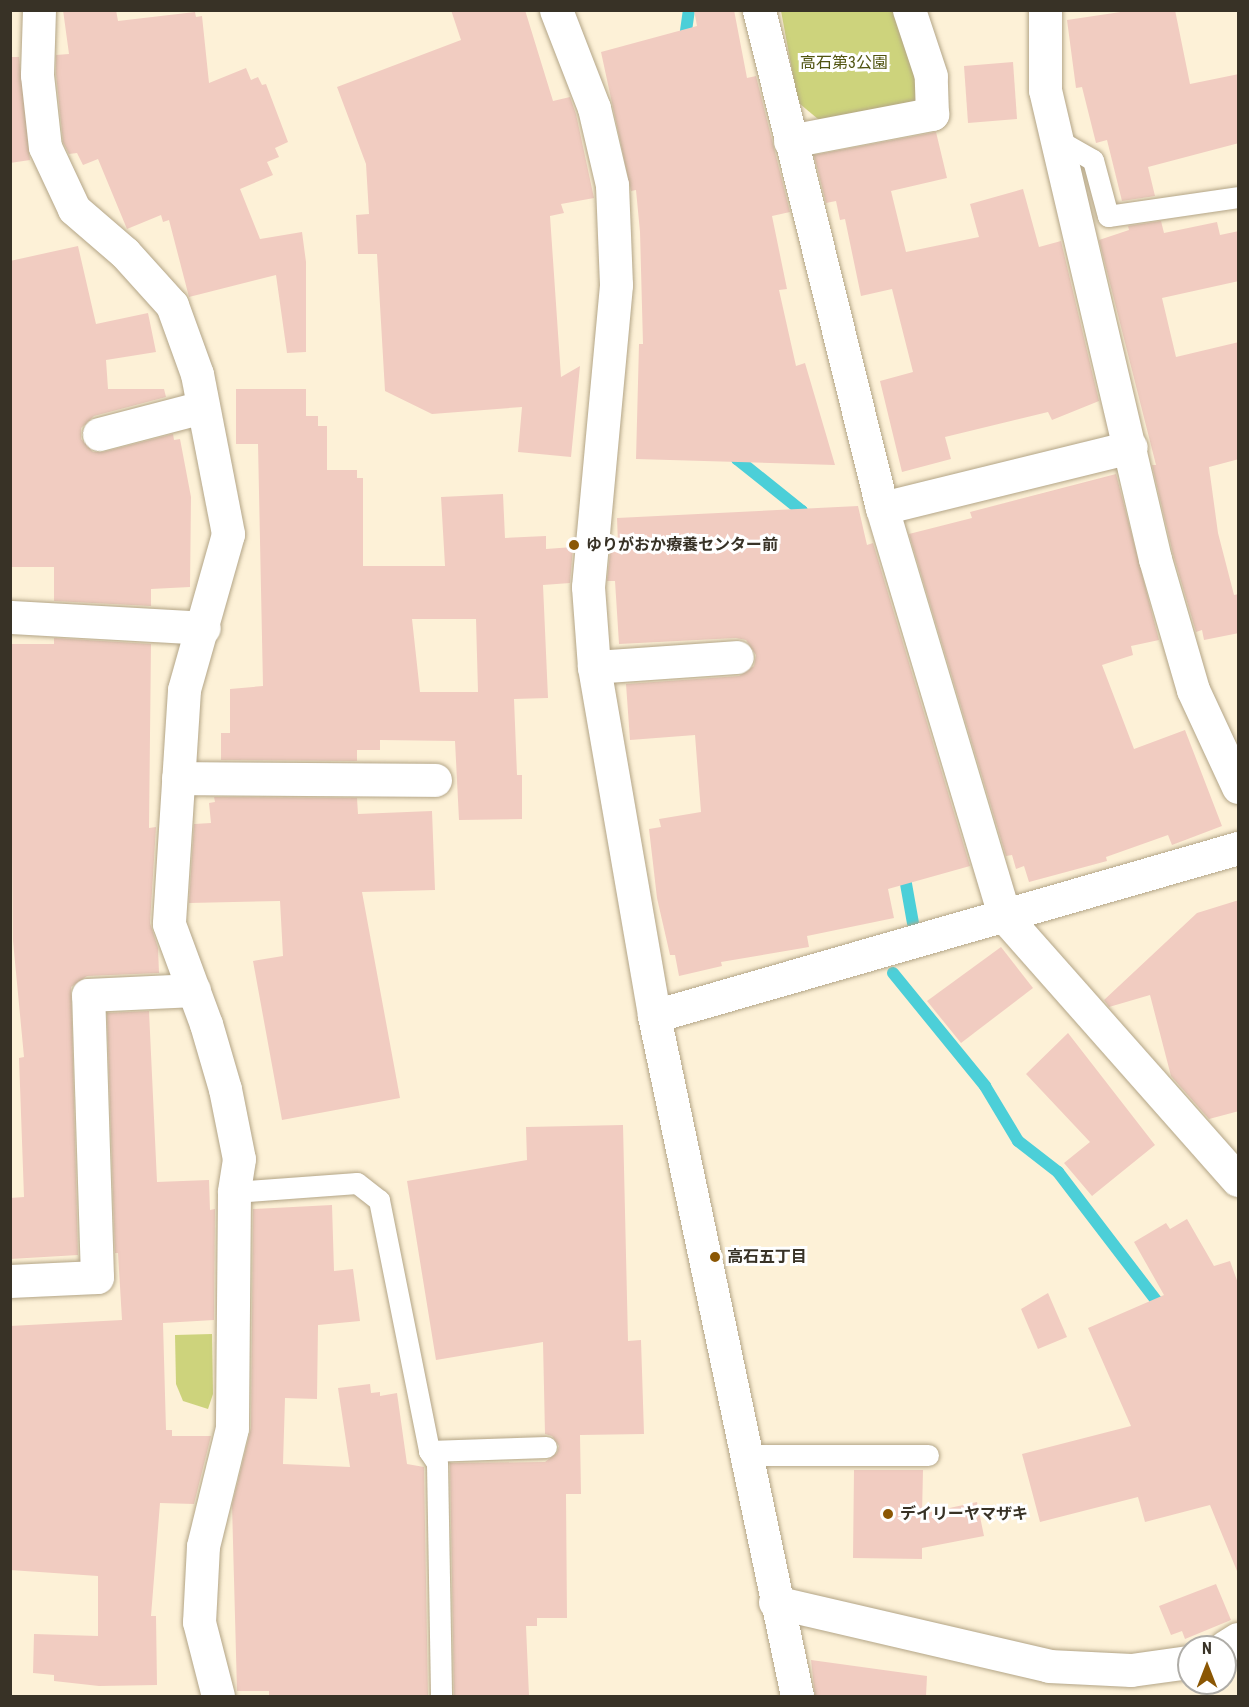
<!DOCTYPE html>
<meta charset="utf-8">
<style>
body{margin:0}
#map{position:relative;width:1249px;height:1707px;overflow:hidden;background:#fdf1d7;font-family:"Roboto Condensed","Noto Sans JP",sans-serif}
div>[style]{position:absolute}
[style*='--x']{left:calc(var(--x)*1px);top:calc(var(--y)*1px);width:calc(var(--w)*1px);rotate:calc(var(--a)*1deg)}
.green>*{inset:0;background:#cdd37c}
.stream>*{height:12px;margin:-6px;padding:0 6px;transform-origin:6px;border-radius:6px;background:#4ccfd8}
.building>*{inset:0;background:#f1ccc1}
.roads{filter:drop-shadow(0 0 2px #b3a587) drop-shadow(0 0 2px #b3a587)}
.service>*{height:21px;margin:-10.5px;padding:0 10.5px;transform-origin:10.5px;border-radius:10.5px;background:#fff}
.minor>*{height:33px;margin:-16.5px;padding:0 16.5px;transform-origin:16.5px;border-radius:16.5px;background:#fff}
.dots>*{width:16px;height:16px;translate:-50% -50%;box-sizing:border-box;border:3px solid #fff;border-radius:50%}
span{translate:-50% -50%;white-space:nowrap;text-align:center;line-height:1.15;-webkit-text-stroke:6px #fff;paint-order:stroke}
.park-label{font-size:16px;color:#515411}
.poi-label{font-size:16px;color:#383226;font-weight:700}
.left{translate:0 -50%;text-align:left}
.frame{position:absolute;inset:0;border:12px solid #383226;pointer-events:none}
.north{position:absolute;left:1177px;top:1635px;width:60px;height:60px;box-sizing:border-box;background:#fff;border:2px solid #afada8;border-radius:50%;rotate:0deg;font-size:16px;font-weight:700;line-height:24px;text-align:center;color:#383226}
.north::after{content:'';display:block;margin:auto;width:21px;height:27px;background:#8b5704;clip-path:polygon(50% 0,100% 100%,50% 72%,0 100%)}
</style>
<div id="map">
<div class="green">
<i style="clip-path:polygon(781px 11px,897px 11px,909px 43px,919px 100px,825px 121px,818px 119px,800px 104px,797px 97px)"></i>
<i style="clip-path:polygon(212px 1334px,213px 1394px,208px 1409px,183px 1401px,176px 1384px,175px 1335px)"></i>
</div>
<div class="stream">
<i style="--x:684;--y:45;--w:35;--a:-82"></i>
<i style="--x:733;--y:449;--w:11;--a:68"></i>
<i style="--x:737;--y:459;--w:83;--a:38.7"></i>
<i style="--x:802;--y:511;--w:11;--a:75"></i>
<i style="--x:903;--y:867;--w:57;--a:79.9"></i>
<i style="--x:893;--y:973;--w:146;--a:50.8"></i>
<i style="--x:985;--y:1086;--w:64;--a:59"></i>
<i style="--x:1018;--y:1141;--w:51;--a:37.8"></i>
<i style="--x:1058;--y:1172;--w:176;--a:52.6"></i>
</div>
<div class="building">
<i style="clip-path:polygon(63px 10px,116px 10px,118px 21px,195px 12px,196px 17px,202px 16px,209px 83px,246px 68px,251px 80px,258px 77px,262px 85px,266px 84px,288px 142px,275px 148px,279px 157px,267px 162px,273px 175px,240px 189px,260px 239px,302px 232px,306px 262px,306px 352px,287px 353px,276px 275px,189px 297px,169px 220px,163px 222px,161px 215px,127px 229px,98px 159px,83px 165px,77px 153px,69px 154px,63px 142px,56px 74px,56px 55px,69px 54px)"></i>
<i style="clip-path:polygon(451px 10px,525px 10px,553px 101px,570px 97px,576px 114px,594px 198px,561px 204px,564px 213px,550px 216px,561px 377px,580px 366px,571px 457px,518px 452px,522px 407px,432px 414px,385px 391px,377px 254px,358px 254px,356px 215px,369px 214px,366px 164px,337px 87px,461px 40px)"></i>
<i style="clip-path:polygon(694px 10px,734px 10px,747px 78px,756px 76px,790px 212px,772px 216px,787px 289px,779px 290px,796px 366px,805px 363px,835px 465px,636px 459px,639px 344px,643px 344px,640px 232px,636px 190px,631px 191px,601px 52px,697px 26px)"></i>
<i style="clip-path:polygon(1134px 10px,1175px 10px,1190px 84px,1239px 74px,1239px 143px,1148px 167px,1155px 196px,1122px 201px,1107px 140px,1096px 143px,1082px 87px,1076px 88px,1067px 20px)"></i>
<i style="clip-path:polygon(10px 57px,19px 57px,30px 160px,10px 163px)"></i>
<i style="clip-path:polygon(1013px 62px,1017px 119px,968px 123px,964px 66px)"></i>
<i style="clip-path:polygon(936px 132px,947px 178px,891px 191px,906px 252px,979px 237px,970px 204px,1023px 189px,1039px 247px,1061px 241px,1099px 401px,1052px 420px,1048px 412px,945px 437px,951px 459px,902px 472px,880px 381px,913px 372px,892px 289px,861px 296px,845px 219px,840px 220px,836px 201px,826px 203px,814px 155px)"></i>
<i style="clip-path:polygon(1161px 221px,1164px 233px,1217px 222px,1220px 235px,1239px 231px,1239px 281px,1162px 298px,1176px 357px,1239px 342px,1239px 459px,1209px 467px,1218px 533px,1234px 595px,1239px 594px,1239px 633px,1204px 640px,1202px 630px,1196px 632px,1173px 554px,1152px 465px,1156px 465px,1099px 240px,1129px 230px,1128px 226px)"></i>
<i style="clip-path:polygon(78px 246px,96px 324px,148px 313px,156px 352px,106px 360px,108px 389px,164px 389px,166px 397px,94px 416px,81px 428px,81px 439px,93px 452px,103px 452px,173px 434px,174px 440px,180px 439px,191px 497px,190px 587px,151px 589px,151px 606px,54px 601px,54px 567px,10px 567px,10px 261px)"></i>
<i style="clip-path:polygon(evenodd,236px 389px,306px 389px,306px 416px,318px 416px,318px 426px,327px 426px,327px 470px,357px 470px,357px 478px,363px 478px,363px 566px,445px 566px,441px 497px,503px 494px,505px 538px,546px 536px,546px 549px,573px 547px,570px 583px,543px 585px,548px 698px,514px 699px,517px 775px,522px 775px,522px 819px,459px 820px,455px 741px,380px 740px,380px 750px,357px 750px,357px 761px,221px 760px,221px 733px,230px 733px,230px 689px,263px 686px,258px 444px,236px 444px,236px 389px,412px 619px,476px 619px,478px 692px,420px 692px,412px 619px)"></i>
<i style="clip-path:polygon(1116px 474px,1159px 640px,1131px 646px,1133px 655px,1102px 665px,1134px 749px,1185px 730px,1222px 826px,1172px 845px,1168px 835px,1106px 857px,1107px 861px,1029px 882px,1024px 866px,1016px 869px,1012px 855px,1006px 856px,909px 534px,972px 518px,970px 512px)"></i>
<i style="clip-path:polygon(858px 506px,867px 545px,873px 543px,970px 866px,888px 889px,894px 918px,807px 936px,809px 947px,721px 962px,722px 966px,679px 976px,675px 955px,670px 955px,657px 898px,649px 829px,661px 827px,659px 819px,701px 812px,695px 735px,630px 740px,626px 684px,739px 676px,754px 666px,756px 655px,746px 640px,736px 638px,619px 644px,615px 581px,607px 581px,611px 545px,618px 544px,617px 518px)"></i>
<i style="clip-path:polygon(54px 638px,151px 644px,149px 828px,156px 827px,150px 923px,158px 948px,159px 973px,87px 976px,71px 987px,78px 1255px,10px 1259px,10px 1198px,24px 1197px,19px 1058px,24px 1057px,13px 941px,10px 644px,54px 644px)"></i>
<i style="clip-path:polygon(214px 797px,357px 798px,358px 814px,432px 811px,435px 890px,362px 892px,400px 1098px,282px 1120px,253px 961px,283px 956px,280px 901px,189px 903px,194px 824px,211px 823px,209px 803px,215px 802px)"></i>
<i style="clip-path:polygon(1239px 900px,1239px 1111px,1209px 1119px,1171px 1076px,1150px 995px,1109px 1007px,1104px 1000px,1197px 913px)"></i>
<i style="clip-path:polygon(1001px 947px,1033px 988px,961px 1043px,927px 1001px)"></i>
<i style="clip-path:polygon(149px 1011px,157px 1182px,209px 1180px,210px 1210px,215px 1209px,214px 1320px,163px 1323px,166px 1430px,172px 1430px,172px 1436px,211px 1436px,194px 1504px,160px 1503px,151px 1616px,156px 1616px,157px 1685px,99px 1686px,54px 1681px,54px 1675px,33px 1673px,34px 1634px,98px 1636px,98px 1576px,10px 1570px,10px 1326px,122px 1320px,118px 1253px,115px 1253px,107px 1013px)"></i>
<i style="clip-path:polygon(1068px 1033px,1155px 1145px,1092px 1196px,1064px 1163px,1090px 1142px,1026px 1074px)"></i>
<i style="clip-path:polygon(623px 1125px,628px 1341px,641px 1340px,644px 1434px,580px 1435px,581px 1494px,566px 1494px,567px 1618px,537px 1618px,537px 1626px,526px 1626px,529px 1696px,454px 1696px,450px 1463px,545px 1462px,557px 1453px,559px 1446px,552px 1436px,545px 1434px,543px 1342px,436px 1360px,407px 1181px,527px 1160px,526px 1127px)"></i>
<i style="clip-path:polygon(332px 1205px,334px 1271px,353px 1269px,360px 1321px,318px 1325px,317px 1399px,285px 1398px,283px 1464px,350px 1467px,338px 1388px,370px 1384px,371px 1393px,380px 1392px,380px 1396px,397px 1393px,407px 1464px,424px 1467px,428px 1696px,269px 1696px,269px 1691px,237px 1691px,232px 1505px,251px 1428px,253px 1209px)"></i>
<i style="clip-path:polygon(1187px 1219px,1214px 1266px,1230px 1261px,1239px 1286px,1237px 1571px,1210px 1505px,1145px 1522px,1138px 1497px,1040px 1522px,1022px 1454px,1131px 1426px,1088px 1328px,1164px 1295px,1134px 1242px,1166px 1223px,1170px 1229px)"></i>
<i style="clip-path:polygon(1048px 1293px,1067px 1337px,1038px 1349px,1021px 1309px)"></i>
<i style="clip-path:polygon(854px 1470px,923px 1470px,922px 1514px,977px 1502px,984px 1536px,922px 1548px,922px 1559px,853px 1558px)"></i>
<i style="clip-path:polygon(1216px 1584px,1231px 1620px,1185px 1639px,1182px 1631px,1171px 1635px,1159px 1606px)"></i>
<i style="clip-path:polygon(811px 1660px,927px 1676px,926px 1696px,815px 1696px)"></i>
</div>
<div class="roads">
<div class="service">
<i style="--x:1058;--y:140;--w:40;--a:29.7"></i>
<i style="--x:1093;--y:160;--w:58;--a:75"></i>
<i style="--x:1108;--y:216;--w:131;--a:-8.3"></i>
<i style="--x:234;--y:1192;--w:123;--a:-4.2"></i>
<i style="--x:357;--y:1183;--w:28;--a:38"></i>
<i style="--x:379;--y:1200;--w:256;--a:78.7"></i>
<i style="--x:429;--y:1451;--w:14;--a:56"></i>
<i style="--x:437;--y:1463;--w:233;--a:89"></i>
<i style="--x:429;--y:1451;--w:117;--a:-2"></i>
<i style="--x:746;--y:1455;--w:182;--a:0"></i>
</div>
<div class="minor">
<i style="--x:39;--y:10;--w:65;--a:91.8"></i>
<i style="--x:37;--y:75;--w:72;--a:83.7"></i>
<i style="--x:45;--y:147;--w:68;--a:64.9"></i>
<i style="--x:74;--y:209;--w:67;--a:40.8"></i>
<i style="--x:125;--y:253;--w:70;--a:47.9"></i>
<i style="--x:172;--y:305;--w:73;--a:70.1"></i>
<i style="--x:197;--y:374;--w:163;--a:79"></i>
<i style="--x:228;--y:534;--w:162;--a:105.8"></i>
<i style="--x:184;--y:690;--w:234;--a:93.7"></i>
<i style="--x:169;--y:924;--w:107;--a:69.7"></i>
<i style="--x:206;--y:1024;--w:68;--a:73.7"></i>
<i style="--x:225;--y:1089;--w:71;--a:78.7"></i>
<i style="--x:239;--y:1159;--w:33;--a:99"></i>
<i style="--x:234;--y:1192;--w:236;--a:90.5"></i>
<i style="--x:232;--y:1428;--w:122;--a:103.8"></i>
<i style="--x:203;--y:1546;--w:76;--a:93"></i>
<i style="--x:199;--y:1622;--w:76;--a:75.6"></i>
<i style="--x:556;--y:10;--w:105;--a:68.8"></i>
<i style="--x:594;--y:108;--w:79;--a:76.8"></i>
<i style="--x:612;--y:185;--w:100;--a:87.7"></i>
<i style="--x:616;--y:285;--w:303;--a:95.3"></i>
<i style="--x:588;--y:587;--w:80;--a:85.7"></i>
<i style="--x:594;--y:667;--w:354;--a:80.2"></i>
<i style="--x:654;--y:1016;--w:695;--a:78.12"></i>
<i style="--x:759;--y:10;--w:513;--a:76.13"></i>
<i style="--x:882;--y:508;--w:427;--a:73.3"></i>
<i style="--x:1005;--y:917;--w:351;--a:48.5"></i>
<i style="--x:1045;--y:10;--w:80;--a:90"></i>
<i style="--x:1045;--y:90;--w:482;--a:76.8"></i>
<i style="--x:1155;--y:559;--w:136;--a:73.8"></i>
<i style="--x:1193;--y:690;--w:107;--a:65.1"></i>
<i style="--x:790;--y:141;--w:145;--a:-10.8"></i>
<i style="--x:932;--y:114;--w:38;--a:-92"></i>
<i style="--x:931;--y:76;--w:70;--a:-108.4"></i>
<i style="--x:99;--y:434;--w:107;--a:-14.6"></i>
<i style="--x:882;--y:508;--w:256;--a:-13.8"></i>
<i style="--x:10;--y:617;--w:194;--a:3.2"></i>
<i style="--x:594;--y:667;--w:143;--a:-4"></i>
<i style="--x:178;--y:778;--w:257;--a:0.4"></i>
<i style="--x:654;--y:1016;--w:608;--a:-16.05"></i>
<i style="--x:10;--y:1281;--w:87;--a:-2.6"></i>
<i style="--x:97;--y:1277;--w:282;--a:-91.8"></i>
<i style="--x:88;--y:995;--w:106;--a:-2.7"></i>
<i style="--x:775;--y:1602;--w:281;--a:13.1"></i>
<i style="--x:1049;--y:1666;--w:82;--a:2.8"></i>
<i style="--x:1131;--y:1670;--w:59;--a:-7.9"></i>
<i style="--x:1225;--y:1647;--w:15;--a:-32"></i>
</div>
</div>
<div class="dots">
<i style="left:574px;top:545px;background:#8b5704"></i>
<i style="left:715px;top:1257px;background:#8b5704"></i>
<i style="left:888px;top:1514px;background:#8b5704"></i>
</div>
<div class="park-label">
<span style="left:844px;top:63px">高石第3公園</span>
</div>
<div class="poi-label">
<span class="left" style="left:586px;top:545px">ゆりがおか療養センター前</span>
<span class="left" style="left:727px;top:1257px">高石五丁目</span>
<span class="left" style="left:900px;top:1514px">デイリーヤマザキ</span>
</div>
<div class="frame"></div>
<div class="north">N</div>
</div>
